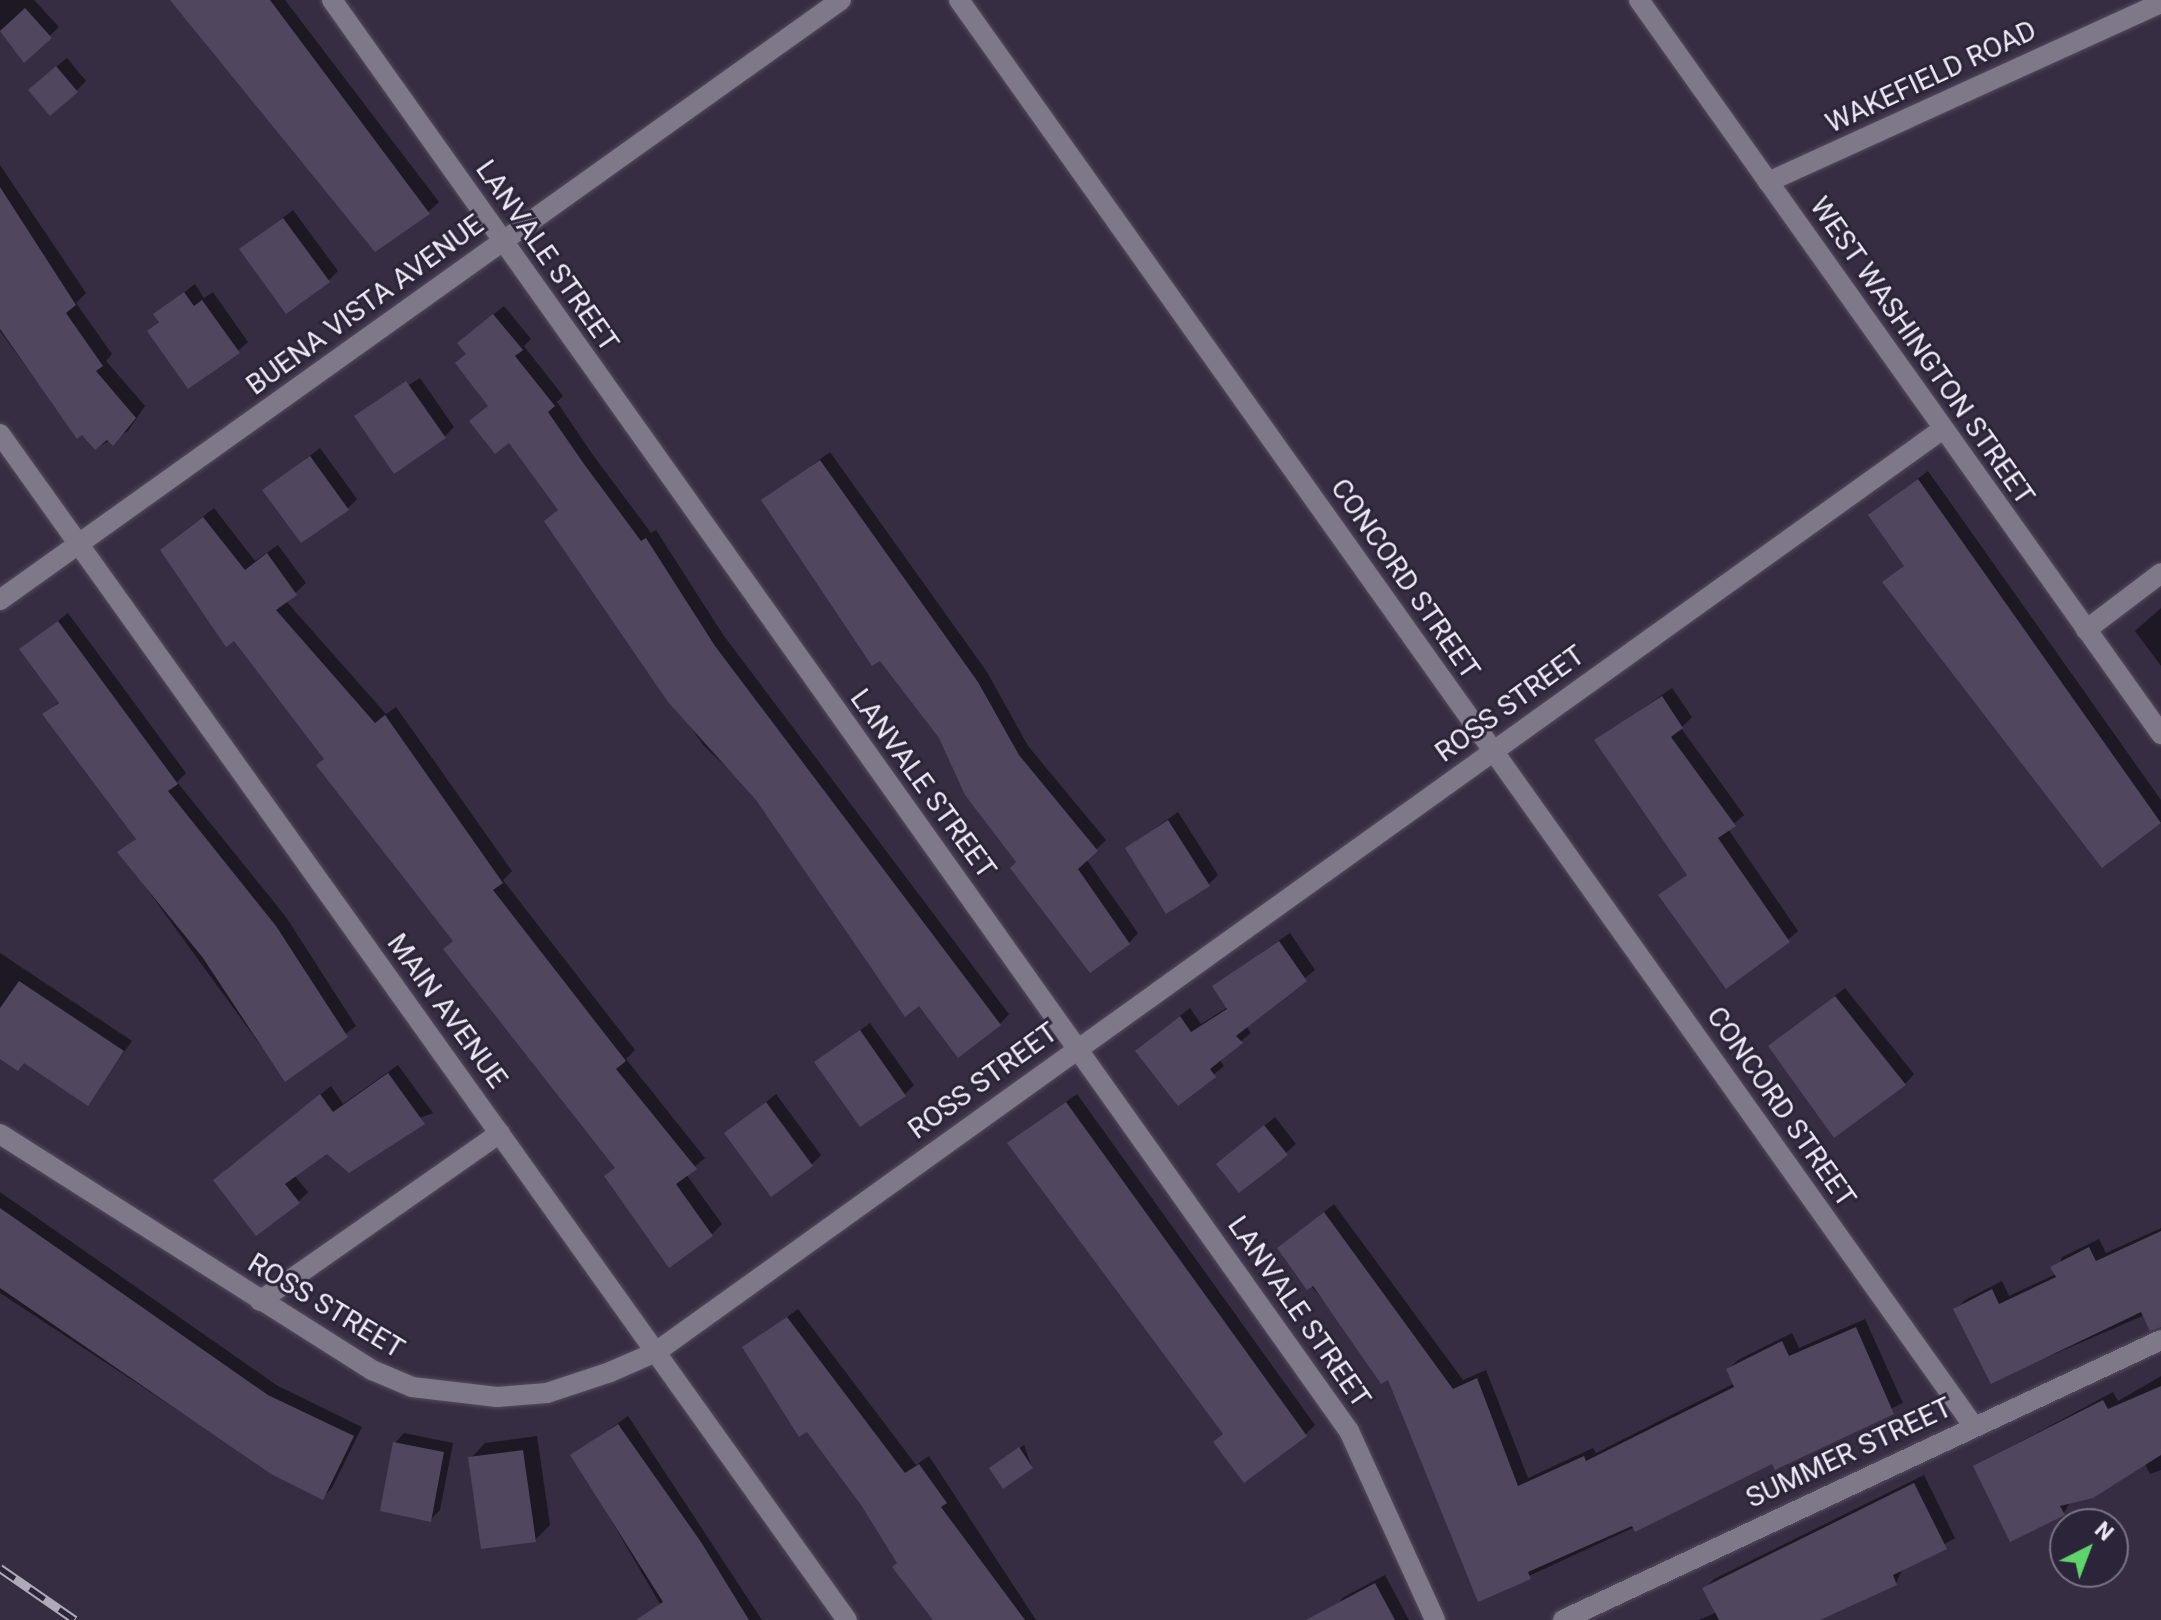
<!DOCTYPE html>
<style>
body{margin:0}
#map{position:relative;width:2161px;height:1620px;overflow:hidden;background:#372d43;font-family:Roboto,sans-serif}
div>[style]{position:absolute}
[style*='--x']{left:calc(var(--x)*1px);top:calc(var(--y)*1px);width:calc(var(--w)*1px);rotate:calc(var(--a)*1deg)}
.shadow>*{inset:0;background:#0007}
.building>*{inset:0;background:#50465d}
.roads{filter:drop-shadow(0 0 2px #544b60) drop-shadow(0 0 2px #544b60)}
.minor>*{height:20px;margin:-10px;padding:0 10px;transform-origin:10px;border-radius:10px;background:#7f7888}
.rail>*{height:9px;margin-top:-4.5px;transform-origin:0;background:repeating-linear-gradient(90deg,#2c2438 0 18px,#b0a9ba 0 36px);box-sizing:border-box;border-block:2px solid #b0a9ba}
span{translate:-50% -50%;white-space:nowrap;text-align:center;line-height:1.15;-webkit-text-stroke:6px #2c2438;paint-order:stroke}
.street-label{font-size:28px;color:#efe9f7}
.north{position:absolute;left:2049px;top:1508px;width:80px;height:80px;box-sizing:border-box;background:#2c2438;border:2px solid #7a7384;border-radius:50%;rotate:42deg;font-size:22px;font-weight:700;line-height:32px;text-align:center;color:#efe9f7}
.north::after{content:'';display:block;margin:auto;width:28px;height:36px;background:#5dd56c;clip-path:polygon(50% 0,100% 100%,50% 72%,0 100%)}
</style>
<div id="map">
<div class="shadow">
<i style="clip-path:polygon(0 0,34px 0,59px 27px,24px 60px,0 30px)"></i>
<i style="clip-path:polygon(174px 0,285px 0,439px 202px,428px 212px)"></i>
<i style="clip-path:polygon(67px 58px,86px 81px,76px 91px,40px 80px)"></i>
<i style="clip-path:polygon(0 165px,86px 293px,76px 303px,112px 354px,106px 361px,145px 406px,128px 431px,96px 448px,82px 432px,77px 436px,0 331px)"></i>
<i style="clip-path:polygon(293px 210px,338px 271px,328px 281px,242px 249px)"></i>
<i style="clip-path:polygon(195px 284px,204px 298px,213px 292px,248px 342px,238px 351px,149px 331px,160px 320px,156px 314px)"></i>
<i style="clip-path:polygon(504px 306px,531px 339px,524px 346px,563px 396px,557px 402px,593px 455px,651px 533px,656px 530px,724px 636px,1009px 1014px,1000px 1024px,704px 746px,546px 521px,559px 509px,490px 405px,467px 353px,469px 334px)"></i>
<i style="clip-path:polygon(420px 378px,454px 427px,444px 437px,357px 417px)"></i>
<i style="clip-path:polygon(320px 448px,357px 499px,348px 508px,265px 490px)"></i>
<i style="clip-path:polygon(830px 452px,987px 672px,1028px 746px,1106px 840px,1086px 859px,1138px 933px,1129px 943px,1018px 862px,941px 737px,764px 500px)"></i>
<i style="clip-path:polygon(1928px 471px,2161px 800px,2161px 823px,2103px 865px,1885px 582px,1906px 564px,1870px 515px)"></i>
<i style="clip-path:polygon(214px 508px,255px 561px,278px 545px,306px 583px,286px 601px,386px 714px,396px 707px,512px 871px,503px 880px,635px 1050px,626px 1059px,705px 1158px,686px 1174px,722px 1224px,712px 1234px,616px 1167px,173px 540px)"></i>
<i style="clip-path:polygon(2161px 608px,2161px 666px,2135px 631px)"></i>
<i style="clip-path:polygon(68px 613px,186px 773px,177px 782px,286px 917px,356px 1026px,285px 1079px,120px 852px,137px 838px,45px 714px,60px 701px,22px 649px)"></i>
<i style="clip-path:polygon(1672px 688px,1692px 717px,1681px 728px,1744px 815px,1728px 829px,1798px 931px,1788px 940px,1661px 895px,1688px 874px,1597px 740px)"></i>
<i style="clip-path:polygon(1178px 812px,1218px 875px,1209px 884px,1127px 848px)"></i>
<i style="clip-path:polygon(1290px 933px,1315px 970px,1246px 1026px,1251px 1033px,1219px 1059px,1224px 1066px,1178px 1104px,1147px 1042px,1190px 1008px,1201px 1024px,1228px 1007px,1214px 986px)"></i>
<i style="clip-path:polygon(0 953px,132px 1041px,88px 1103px,25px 1061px,0 1056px)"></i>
<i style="clip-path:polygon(1845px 988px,1914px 1074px,1905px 1084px,1770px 1046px)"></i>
<i style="clip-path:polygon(870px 1023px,914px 1085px,905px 1094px,817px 1062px)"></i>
<i style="clip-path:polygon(398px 1065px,433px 1113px,327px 1152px,294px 1175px,308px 1192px,298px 1202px,225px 1170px,331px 1086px,343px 1104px)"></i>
<i style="clip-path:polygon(776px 1094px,821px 1155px,812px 1164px,727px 1133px)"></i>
<i style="clip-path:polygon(1077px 1094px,1315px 1425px,1305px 1435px,1009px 1143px)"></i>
<i style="clip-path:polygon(1275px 1117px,1296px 1144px,1286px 1153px,1228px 1155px)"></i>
<i style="clip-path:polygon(0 1192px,278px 1386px,362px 1427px,332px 1488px,323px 1497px,272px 1472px,0 1293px)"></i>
<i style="clip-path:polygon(1334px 1204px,1463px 1380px,1486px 1370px,1528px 1478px,1593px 1448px,1596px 1453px,1735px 1383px,1728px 1369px,1738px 1360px,1792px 1333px,1799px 1348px,1865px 1319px,1903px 1403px,1479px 1599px,1388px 1377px,1279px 1248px)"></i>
<i style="clip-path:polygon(2161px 1228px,2161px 1308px,1992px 1381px,1956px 1309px,1965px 1300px,2002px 1281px,2009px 1296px,2056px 1274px,2062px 1257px,2099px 1239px,2106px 1253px)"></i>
<i style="clip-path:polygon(798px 1309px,916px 1465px,929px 1456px,1036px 1620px,936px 1620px,863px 1504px,745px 1348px)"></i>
<i style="clip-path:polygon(2161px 1376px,2161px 1470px,2150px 1474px,2144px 1462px,2071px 1501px,2063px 1514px,1975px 1466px,2113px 1392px,2118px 1401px)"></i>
<i style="clip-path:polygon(628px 1416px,762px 1620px,672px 1620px,660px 1604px,573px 1455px)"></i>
<i style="clip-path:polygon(404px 1433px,453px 1443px,440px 1510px,430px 1520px,395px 1443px)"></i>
<i style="clip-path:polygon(537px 1436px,550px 1525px,535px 1540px,471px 1458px,485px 1443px)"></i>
<i style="clip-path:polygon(1024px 1445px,1032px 1467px,996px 1464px)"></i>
<i style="clip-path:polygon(1924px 1475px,1955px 1538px,1903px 1568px,1896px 1583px,1815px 1620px,1699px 1620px,1717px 1612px,1705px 1588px,1714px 1579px)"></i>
<i style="clip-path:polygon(1385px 1575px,1409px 1620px,1330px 1620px,1342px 1598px)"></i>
</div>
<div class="building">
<i style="clip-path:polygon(170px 0,270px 0,430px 214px,375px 252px)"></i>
<i style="clip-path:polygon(25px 8px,52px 38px,24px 63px,0 31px)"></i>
<i style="clip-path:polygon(56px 66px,78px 92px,50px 116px,28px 90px)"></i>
<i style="clip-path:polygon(0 187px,76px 305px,66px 313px,103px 366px,96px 371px,136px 418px,113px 446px,107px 440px,95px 450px,82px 435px,77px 439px,0 329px)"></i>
<i style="clip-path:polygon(283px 218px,330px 282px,286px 314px,239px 249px)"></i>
<i style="clip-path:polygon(184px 292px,194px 306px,202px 300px,240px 353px,188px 389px,147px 331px,159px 322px,153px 314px)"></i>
<i style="clip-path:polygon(493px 314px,523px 350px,515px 356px,555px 406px,548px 412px,584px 464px,641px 541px,646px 538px,715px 646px,1001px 1025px,958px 1058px,919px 1006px,905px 1017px,756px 800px,668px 702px,544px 521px,558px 510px,509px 443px,495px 454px,469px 421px,488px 406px,455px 363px,466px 354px,457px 343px)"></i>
<i style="clip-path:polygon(406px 381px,446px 438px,394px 474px,354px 416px)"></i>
<i style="clip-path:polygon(310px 456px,349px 510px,301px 543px,262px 490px)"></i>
<i style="clip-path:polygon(820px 460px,978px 682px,1019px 755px,1098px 851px,1078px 869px,1130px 944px,1090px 973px,1010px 868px,1016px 862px,965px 795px,939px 738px,880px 661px,872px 666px,761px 500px)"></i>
<i style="clip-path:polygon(1918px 479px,2161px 823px,2102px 868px,1882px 582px,1904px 566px,1868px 515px)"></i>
<i style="clip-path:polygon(203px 517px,245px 570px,267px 553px,297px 595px,276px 610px,375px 723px,385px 715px,503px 883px,493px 890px,626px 1061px,616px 1069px,697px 1169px,676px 1184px,713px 1236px,669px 1268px,604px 1176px,615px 1168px,443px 949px,453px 941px,316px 765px,324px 759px,234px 641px,226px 647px,160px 550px)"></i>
<i style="clip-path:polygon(58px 621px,178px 784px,168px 791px,276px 926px,348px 1037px,285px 1082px,203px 958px,117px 852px,136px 839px,42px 714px,59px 703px,19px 649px)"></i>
<i style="clip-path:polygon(1662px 696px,1683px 728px,1671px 737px,1736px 826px,1718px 838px,1790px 942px,1726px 989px,1658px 895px,1687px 875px,1594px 740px)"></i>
<i style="clip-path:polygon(1168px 820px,1210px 886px,1166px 914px,1125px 848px)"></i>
<i style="clip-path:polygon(1279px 941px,1307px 981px,1236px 1036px,1243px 1043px,1210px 1069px,1216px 1077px,1178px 1106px,1135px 1051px,1180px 1016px,1191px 1032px,1227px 1009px,1212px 986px)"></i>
<i style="clip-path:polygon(19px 981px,124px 1051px,88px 1106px,24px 1063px,18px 1071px,0 1059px,0 1008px)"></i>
<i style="clip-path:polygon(1835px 996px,1906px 1085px,1834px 1138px,1768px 1046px)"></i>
<i style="clip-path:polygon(860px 1030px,906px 1096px,860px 1127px,814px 1062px)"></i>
<i style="clip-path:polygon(388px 1073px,425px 1124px,349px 1173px,327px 1154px,285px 1184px,300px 1203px,256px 1236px,213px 1180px,320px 1094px,333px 1112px)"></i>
<i style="clip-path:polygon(766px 1102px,813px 1166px,771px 1197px,724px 1133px)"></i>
<i style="clip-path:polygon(1066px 1102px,1307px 1436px,1244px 1483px,1213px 1442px,1223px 1434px,1007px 1143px)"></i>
<i style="clip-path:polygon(1264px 1125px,1288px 1155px,1239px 1193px,1216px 1164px)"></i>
<i style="clip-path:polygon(0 1208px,268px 1395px,354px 1436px,323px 1500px,271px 1474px,0 1288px)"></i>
<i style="clip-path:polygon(1324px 1212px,1453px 1389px,1477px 1378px,1518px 1486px,1584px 1456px,1586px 1461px,1734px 1387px,1726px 1369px,1782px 1341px,1789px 1356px,1856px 1327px,1894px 1414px,1775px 1470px,1772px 1464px,1635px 1532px,1632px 1526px,1528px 1572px,1531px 1579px,1478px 1602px,1388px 1380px,1381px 1384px,1313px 1286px,1307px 1290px,1277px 1248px)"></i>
<i style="clip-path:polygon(2161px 1231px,2161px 1327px,2150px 1331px,2141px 1312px,1991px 1384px,1953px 1309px,1992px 1289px,1999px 1304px,2056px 1277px,2050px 1267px,2089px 1247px,2096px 1261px)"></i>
<i style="clip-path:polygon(787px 1317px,905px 1473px,919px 1464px,947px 1503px,941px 1507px,1025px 1620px,933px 1620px,892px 1567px,897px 1563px,861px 1505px,807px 1432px,799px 1437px,742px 1347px)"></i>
<i style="clip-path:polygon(2161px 1386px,2161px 1455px,2093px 1498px,2060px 1506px,2065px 1515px,2010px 1542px,1973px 1466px,2103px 1400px,2108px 1409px)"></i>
<i style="clip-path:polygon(618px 1424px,701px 1542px,749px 1620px,636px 1620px,663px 1602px,570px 1455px)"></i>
<i style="clip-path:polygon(393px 1442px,444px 1452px,431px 1522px,380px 1511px)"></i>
<i style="clip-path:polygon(1019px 1447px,1033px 1468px,1003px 1489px,989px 1468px)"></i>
<i style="clip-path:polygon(523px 1450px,536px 1542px,481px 1549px,468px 1457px)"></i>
<i style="clip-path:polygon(1914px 1483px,1947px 1549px,1893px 1575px,1897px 1585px,1820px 1620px,1719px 1620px,1702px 1588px)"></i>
<i style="clip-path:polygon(1375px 1583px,1395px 1620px,1306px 1620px)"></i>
</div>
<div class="roads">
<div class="minor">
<i style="--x:332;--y:0;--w:1756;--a:54.6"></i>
<i style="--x:1349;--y:1431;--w:208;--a:65.5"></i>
<i style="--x:959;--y:0;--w:1749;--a:54.57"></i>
<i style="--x:1639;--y:0;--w:901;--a:54.58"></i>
<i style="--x:1768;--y:182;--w:432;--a:-24.5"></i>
<i style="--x:0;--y:434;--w:1457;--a:54.47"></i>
<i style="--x:0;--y:600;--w:1033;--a:-35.51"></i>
<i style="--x:2086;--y:630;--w:94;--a:-37.2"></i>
<i style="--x:0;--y:1134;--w:441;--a:32.4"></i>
<i style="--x:372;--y:1370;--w:43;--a:23"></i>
<i style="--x:412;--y:1387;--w:86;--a:6.7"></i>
<i style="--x:497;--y:1397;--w:50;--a:-4.6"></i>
<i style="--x:547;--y:1393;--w:66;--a:-18.4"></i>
<i style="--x:610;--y:1372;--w:50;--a:-23.5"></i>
<i style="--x:656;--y:1352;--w:1584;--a:-35.65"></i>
<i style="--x:260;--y:1301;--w:293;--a:-35"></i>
<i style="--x:1563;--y:1620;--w:660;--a:-25.09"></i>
</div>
</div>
<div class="rail">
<i style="--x:0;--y:1568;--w:91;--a:34.7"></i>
</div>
<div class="street-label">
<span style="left:1931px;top:77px;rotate:-25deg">WAKEFIELD ROAD</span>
<span style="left:547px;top:256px;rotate:55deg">LANVALE STREET</span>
<span style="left:365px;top:305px;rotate:-36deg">BUENA VISTA AVENUE</span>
<span style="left:1922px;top:351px;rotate:55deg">WEST WASHINGTON STREET</span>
<span style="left:1405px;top:579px;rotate:55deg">CONCORD STREET</span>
<span style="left:1510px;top:704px;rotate:-36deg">ROSS STREET</span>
<span style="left:923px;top:784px;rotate:54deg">LANVALE STREET</span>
<span style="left:447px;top:1011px;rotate:54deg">MAIN AVENUE</span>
<span style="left:983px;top:1081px;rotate:-36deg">ROSS STREET</span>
<span style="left:1781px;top:1107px;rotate:55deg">CONCORD STREET</span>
<span style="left:326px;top:1306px;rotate:31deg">ROSS STREET</span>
<span style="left:1299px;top:1312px;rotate:55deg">LANVALE STREET</span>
<span style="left:1849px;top:1453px;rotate:-25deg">SUMMER STREET</span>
</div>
<div class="north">N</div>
</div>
